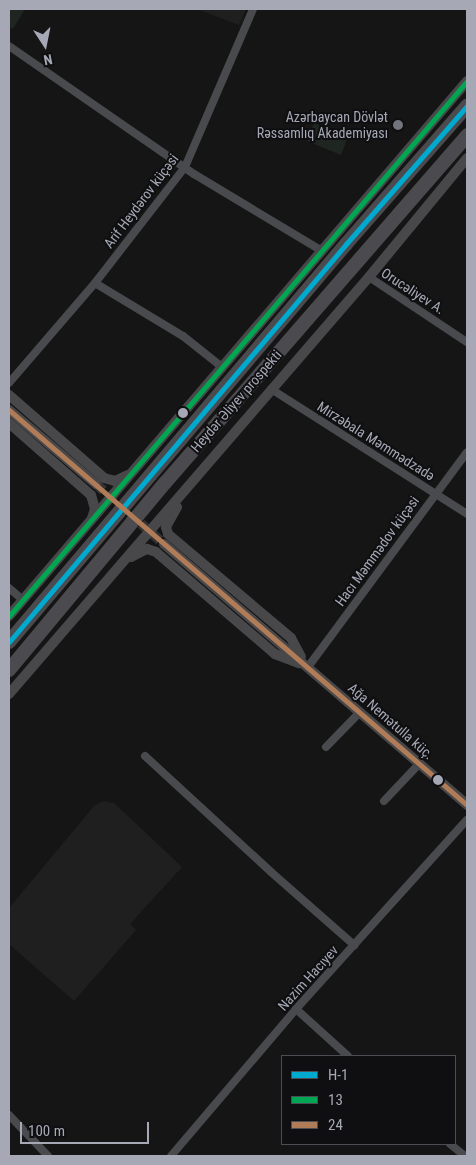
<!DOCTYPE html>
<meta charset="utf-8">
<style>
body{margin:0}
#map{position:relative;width:476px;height:1165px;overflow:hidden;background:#151515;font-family:"Roboto Condensed",sans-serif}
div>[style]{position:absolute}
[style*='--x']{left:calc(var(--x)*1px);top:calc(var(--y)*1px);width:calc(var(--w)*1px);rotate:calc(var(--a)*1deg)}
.built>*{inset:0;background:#1f1f20}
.green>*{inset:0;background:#1f2520}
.secondary-tunnel>*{height:10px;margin-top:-5px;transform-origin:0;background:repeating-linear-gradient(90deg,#323335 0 10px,transparent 0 15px)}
.street>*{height:8px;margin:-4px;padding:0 4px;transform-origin:4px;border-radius:4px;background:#494a4d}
.secondary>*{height:10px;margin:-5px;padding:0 5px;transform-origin:5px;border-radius:5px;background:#48484b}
.highway>*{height:14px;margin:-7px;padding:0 7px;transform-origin:7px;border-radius:7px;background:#4b4b4f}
.bus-1>*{height:5px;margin:-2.5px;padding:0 2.5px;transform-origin:2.5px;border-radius:2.5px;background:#00a9ce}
.bus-2>*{height:5px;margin:-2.5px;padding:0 2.5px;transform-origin:2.5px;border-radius:2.5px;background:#00a651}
.bus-3>*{height:5px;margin:-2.5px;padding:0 2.5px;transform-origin:2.5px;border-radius:2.5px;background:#b07c57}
.dots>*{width:14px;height:14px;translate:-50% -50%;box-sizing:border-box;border:2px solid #0f0f11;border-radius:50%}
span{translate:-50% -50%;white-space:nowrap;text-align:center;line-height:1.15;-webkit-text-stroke:4px #0f0f11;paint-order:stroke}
.poi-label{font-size:14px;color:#a6a9b5}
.right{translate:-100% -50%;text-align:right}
.street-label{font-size:14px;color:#a6a9b5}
.frame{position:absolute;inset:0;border:10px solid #a6a9b5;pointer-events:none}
.legend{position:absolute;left:281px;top:1055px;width:175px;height:90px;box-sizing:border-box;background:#0f0f11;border:1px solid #4b4d53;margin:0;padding:6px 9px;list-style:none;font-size:15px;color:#a6a9b5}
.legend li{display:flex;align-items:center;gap:10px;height:25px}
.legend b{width:25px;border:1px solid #4b4d53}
.north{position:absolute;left:20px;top:20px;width:50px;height:50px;-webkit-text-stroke:4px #0f0f11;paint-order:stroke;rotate:169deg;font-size:14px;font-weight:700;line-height:20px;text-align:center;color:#a6a9b5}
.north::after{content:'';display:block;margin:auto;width:18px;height:22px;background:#a6a9b5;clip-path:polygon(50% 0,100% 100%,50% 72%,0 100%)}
.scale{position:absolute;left:20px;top:1122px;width:129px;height:22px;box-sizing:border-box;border:2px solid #a6a9b5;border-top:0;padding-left:6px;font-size:15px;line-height:18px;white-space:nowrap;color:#a6a9b5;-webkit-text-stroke:4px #0f0f11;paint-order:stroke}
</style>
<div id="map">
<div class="built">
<i style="clip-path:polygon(197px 9px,246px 9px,239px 25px)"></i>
<i style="clip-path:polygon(103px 801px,114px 803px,182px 867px,130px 924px,136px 930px,74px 1001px,9px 944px,9px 908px,94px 806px)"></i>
</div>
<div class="green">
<i style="clip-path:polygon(9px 9px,25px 9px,13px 29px,9px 27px)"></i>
<i style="clip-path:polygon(314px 123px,348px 137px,341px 155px,307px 141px)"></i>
</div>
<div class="secondary-tunnel">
<i style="--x:96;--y:484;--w:91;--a:41.4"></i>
</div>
<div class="street">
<i style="--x:9;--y:46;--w:225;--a:34.7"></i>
<i style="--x:194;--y:174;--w:149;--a:31"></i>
<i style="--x:369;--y:277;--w:118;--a:33.6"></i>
<i style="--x:95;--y:283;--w:103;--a:31.1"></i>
<i style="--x:183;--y:336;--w:50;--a:38.5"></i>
<i style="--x:9;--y:383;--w:132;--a:-49.3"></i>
<i style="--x:95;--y:283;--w:147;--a:-52.2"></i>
<i style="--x:185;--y:167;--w:172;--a:-66.7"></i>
<i style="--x:271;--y:389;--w:232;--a:32.5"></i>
<i style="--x:9;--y:588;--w:18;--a:41"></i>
<i style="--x:308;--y:667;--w:267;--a:-53.5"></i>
<i style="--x:326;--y:747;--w:49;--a:-45.8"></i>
<i style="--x:145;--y:756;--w:171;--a:42.6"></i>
<i style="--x:271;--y:872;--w:111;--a:41.3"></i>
<i style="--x:384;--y:801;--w:51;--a:-46.6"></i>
<i style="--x:296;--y:1009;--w:70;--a:42.1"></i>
<i style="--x:9;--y:1115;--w:57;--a:46.4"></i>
<i style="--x:450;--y:1144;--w:19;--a:39"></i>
<i style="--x:171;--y:1156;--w:193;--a:-49.6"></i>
<i style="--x:296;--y:1009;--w:255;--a:-47.9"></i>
</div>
<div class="secondary">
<i style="--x:9;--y:395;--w:126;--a:41.1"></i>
<i style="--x:104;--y:478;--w:11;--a:15"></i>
<i style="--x:115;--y:481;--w:14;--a:-25"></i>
<i style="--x:9;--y:410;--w:114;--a:40.4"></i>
<i style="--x:9;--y:423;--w:109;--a:41.3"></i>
<i style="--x:91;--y:495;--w:15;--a:74"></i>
<i style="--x:95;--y:509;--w:9;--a:108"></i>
<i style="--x:177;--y:507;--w:23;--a:119"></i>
<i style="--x:166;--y:527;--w:7;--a:74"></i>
<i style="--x:168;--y:534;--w:161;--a:40.2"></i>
<i style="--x:291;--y:638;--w:21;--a:62"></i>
<i style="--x:164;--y:544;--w:400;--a:40.7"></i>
<i style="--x:131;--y:557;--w:18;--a:-27"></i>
<i style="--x:147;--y:549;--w:9;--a:18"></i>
<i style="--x:156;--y:552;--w:157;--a:40.6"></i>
<i style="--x:275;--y:654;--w:26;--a:21"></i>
<i style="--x:9;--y:616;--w:704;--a:-49.43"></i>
<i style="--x:9;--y:694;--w:551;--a:-49.2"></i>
<i style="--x:369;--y:277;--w:154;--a:-50.5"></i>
</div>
<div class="highway">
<i style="--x:9;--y:642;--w:522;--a:-49.74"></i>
<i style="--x:346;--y:244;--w:184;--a:-48.8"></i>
<i style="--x:9;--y:670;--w:244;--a:-50.2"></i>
<i style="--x:165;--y:483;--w:461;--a:-49"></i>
</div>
<div class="bus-1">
<i style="--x:9;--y:642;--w:522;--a:-49.74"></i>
<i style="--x:346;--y:244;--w:184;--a:-48.8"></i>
</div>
<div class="bus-2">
<i style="--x:9;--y:616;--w:704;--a:-49.43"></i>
</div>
<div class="bus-3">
<i style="--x:9;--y:410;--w:605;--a:40.78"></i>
</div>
<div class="dots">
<i style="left:398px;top:125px;background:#73757d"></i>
<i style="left:183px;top:413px;background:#a6a9b5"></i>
<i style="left:438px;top:780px;background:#a6a9b5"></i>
</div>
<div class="poi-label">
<span class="right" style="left:388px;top:125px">Azərbaycan Dövlət<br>Rəssamlıq Akademiyası</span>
</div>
<div class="street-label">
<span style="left:141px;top:201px;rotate:-53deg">Arif Heydərov küçəsi</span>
<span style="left:413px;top:291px;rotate:33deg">Orucəliyev A.</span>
<span style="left:236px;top:401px;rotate:-49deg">Heydər Əliyev prospekti</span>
<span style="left:376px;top:441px;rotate:32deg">Mirzəbala Məmmədzadə</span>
<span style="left:377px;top:551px;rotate:-54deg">Hacı Məmmədov küçəsi</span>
<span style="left:391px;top:721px;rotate:41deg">Ağa Nemətulla küç.</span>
<span style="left:308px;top:978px;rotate:-48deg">Nazim Hacıyev</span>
</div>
<div class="frame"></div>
<ul class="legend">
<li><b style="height:6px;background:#00a9ce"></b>H-1</li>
<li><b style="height:6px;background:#00a651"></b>13</li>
<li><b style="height:6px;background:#b07c57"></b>24</li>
</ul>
<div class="north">N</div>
<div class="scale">100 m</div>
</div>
